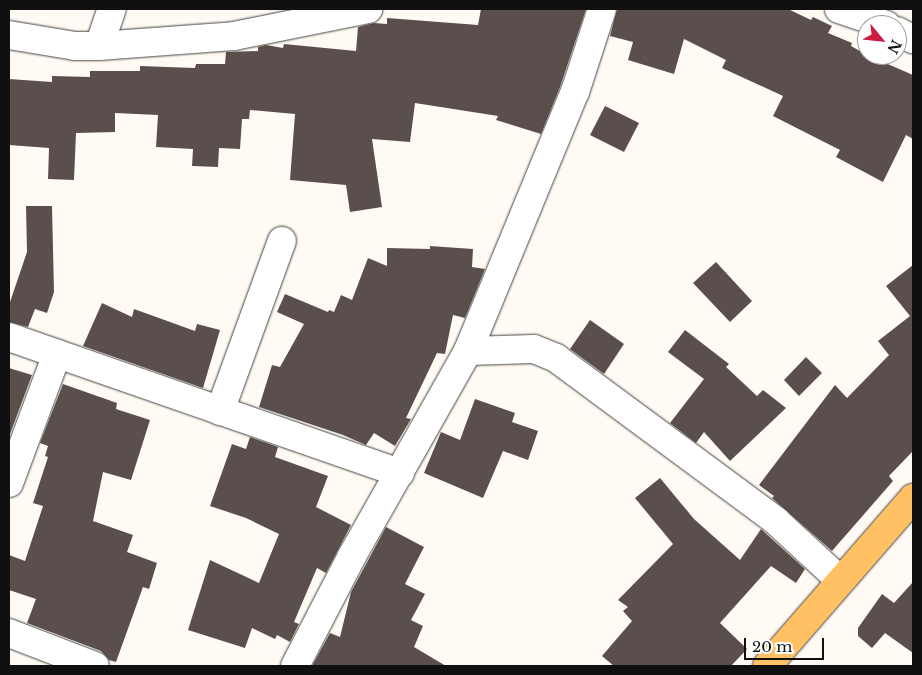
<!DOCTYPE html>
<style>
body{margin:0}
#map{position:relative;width:922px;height:675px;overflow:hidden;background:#fffbf4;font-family:"Libre Baskerville",serif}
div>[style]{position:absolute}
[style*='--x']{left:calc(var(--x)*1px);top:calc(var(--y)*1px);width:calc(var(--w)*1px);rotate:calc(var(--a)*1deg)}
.building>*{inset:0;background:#5a4f4c}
.roads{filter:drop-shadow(0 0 1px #434343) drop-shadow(0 0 1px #434343)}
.minor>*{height:28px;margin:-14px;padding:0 14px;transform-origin:14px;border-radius:14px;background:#fff}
.major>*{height:28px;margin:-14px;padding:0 14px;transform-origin:14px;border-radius:14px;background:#ffc164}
span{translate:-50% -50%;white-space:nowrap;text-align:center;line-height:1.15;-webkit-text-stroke:5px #fff;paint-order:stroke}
.frame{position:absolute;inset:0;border:10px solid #101010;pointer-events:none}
.north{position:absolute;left:857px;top:15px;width:50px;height:50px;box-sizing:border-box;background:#fff;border:1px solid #9f9f9f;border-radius:50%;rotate:118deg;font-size:14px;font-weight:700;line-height:20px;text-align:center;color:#101010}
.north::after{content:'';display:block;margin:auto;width:18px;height:22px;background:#cc1d41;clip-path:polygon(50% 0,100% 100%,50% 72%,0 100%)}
.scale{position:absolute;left:744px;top:638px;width:80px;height:22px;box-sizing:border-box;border:2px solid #101010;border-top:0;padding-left:6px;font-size:15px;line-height:18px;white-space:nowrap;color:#101010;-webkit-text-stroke:4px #fff;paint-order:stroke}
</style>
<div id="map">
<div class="building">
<i style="clip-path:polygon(481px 9px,586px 9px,560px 87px,541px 134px,496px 120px,498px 116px,415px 103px,410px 142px,372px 139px,382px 207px,350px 212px,346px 185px,290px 180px,295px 114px,250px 110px,249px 119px,242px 119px,240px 149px,219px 148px,218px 167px,192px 166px,193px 149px,156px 147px,158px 115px,115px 113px,115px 132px,76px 133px,74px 180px,48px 179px,49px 148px,9px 145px,9px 79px,52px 82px,52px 76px,90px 77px,90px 71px,140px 71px,140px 66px,195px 68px,196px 64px,225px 64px,226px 52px,258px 51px,258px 47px,266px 45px,283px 48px,284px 44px,356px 51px,358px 27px,374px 23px,387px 24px,387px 18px,478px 25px)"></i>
<i style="clip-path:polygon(617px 9px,788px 9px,811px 20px,813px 17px,832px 26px,828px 33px,852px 43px,851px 46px,867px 55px,913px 75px,913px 139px,906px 135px,883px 182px,836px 157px,840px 150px,773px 116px,783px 96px,722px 68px,726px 60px,684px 39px,674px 74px,628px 60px,633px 42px,610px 36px)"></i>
<i style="clip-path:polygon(605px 106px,639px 123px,624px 152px,590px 135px)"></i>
<i style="clip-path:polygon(26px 206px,52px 206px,54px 292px,47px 313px,35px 309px,28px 327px,9px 322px,9px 305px,27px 252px)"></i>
<i style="clip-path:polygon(430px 246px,473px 249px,472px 267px,485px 269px,465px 318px,453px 315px,445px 354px,437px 353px,406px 418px,411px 419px,395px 446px,374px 433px,366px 445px,343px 435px,259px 407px,272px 365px,280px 367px,304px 324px,277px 312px,285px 294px,328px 312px,329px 310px,334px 312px,341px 295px,352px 300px,368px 258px,387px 266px,387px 248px,430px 249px)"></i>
<i style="clip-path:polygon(716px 262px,752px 301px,730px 322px,693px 283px)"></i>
<i style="clip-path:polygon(913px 265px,913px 451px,889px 476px,893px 481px,832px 551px,772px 498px,774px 496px,759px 485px,835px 385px,847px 398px,889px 355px,878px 341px,910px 316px,886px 286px)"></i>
<i style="clip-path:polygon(102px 303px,132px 317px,134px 309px,195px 331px,197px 324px,220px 330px,203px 388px,83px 346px)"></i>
<i style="clip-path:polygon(590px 320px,624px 344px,604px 374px,570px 349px)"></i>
<i style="clip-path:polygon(685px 330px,729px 364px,726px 367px,757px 396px,763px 390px,786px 408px,730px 461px,704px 432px,696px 443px,670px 423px,704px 379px,668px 352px)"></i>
<i style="clip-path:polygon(806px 357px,822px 373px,799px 396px,784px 380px)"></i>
<i style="clip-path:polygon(9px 368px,32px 375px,10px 434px,9px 434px)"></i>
<i style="clip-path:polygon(63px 384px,117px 403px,116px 409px,150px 420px,131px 480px,103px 472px,93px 521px,133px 535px,127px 552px,157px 563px,149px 589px,143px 587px,116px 662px,109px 660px,101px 651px,27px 623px,36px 599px,9px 590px,9px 555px,25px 561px,43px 506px,33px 503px,48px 457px,45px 456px,48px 446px,40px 443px)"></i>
<i style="clip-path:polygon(475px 399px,515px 413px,512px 422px,538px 431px,528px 460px,503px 451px,483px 498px,424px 473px,441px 432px,460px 440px)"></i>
<i style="clip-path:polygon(250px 437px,278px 447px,275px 457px,328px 476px,316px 507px,351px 525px,326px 573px,317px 568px,294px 622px,299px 624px,290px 642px,277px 635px,275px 639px,252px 628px,245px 648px,188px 630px,210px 560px,259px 583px,279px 534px,246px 518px,210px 506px,232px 444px,246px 449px)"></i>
<i style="clip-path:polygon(660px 478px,694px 519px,740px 560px,761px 529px,805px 569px,796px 583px,771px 566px,720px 623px,747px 649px,731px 666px,614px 666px,602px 656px,632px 621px,623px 611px,628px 607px,618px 600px,673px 544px,635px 498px)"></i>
<i style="clip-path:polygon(386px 527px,424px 547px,405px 584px,425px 594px,411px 620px,423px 626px,414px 647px,446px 666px,312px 666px,330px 633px,340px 637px,351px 592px)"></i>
<i style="clip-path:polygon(913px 582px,913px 653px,885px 633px,872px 648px,858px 636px,858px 628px,882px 594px,894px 603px)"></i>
</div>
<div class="roads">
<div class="minor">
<i style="--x:839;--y:9;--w:50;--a:18.8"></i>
<i style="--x:897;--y:31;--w:18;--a:27"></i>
<i style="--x:9;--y:35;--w:67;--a:9.5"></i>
<i style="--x:75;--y:46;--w:24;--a:0"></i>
<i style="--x:99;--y:46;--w:135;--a:-4.2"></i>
<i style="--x:234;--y:36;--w:137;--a:-11.4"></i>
<i style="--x:99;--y:46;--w:39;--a:-71"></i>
<i style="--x:9;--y:337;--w:414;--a:19.2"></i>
<i style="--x:468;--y:351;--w:66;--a:-1.7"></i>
<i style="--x:534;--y:349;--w:24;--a:22"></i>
<i style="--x:556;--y:358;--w:274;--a:36.5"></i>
<i style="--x:776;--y:521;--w:88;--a:42.7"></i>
<i style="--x:220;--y:411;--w:181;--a:-70"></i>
<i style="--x:9;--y:483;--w:138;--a:-69.6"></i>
<i style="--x:9;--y:633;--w:92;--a:21"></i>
<i style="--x:295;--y:666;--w:124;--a:-62.6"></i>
<i style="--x:352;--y:556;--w:236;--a:-60.5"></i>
<i style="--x:468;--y:351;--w:280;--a:-67.6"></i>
<i style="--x:575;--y:92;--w:87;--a:-72"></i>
</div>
<div class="major">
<i style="--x:767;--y:666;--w:223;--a:-49"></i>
</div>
</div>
<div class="frame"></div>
<div class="north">N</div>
<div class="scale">20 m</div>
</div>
